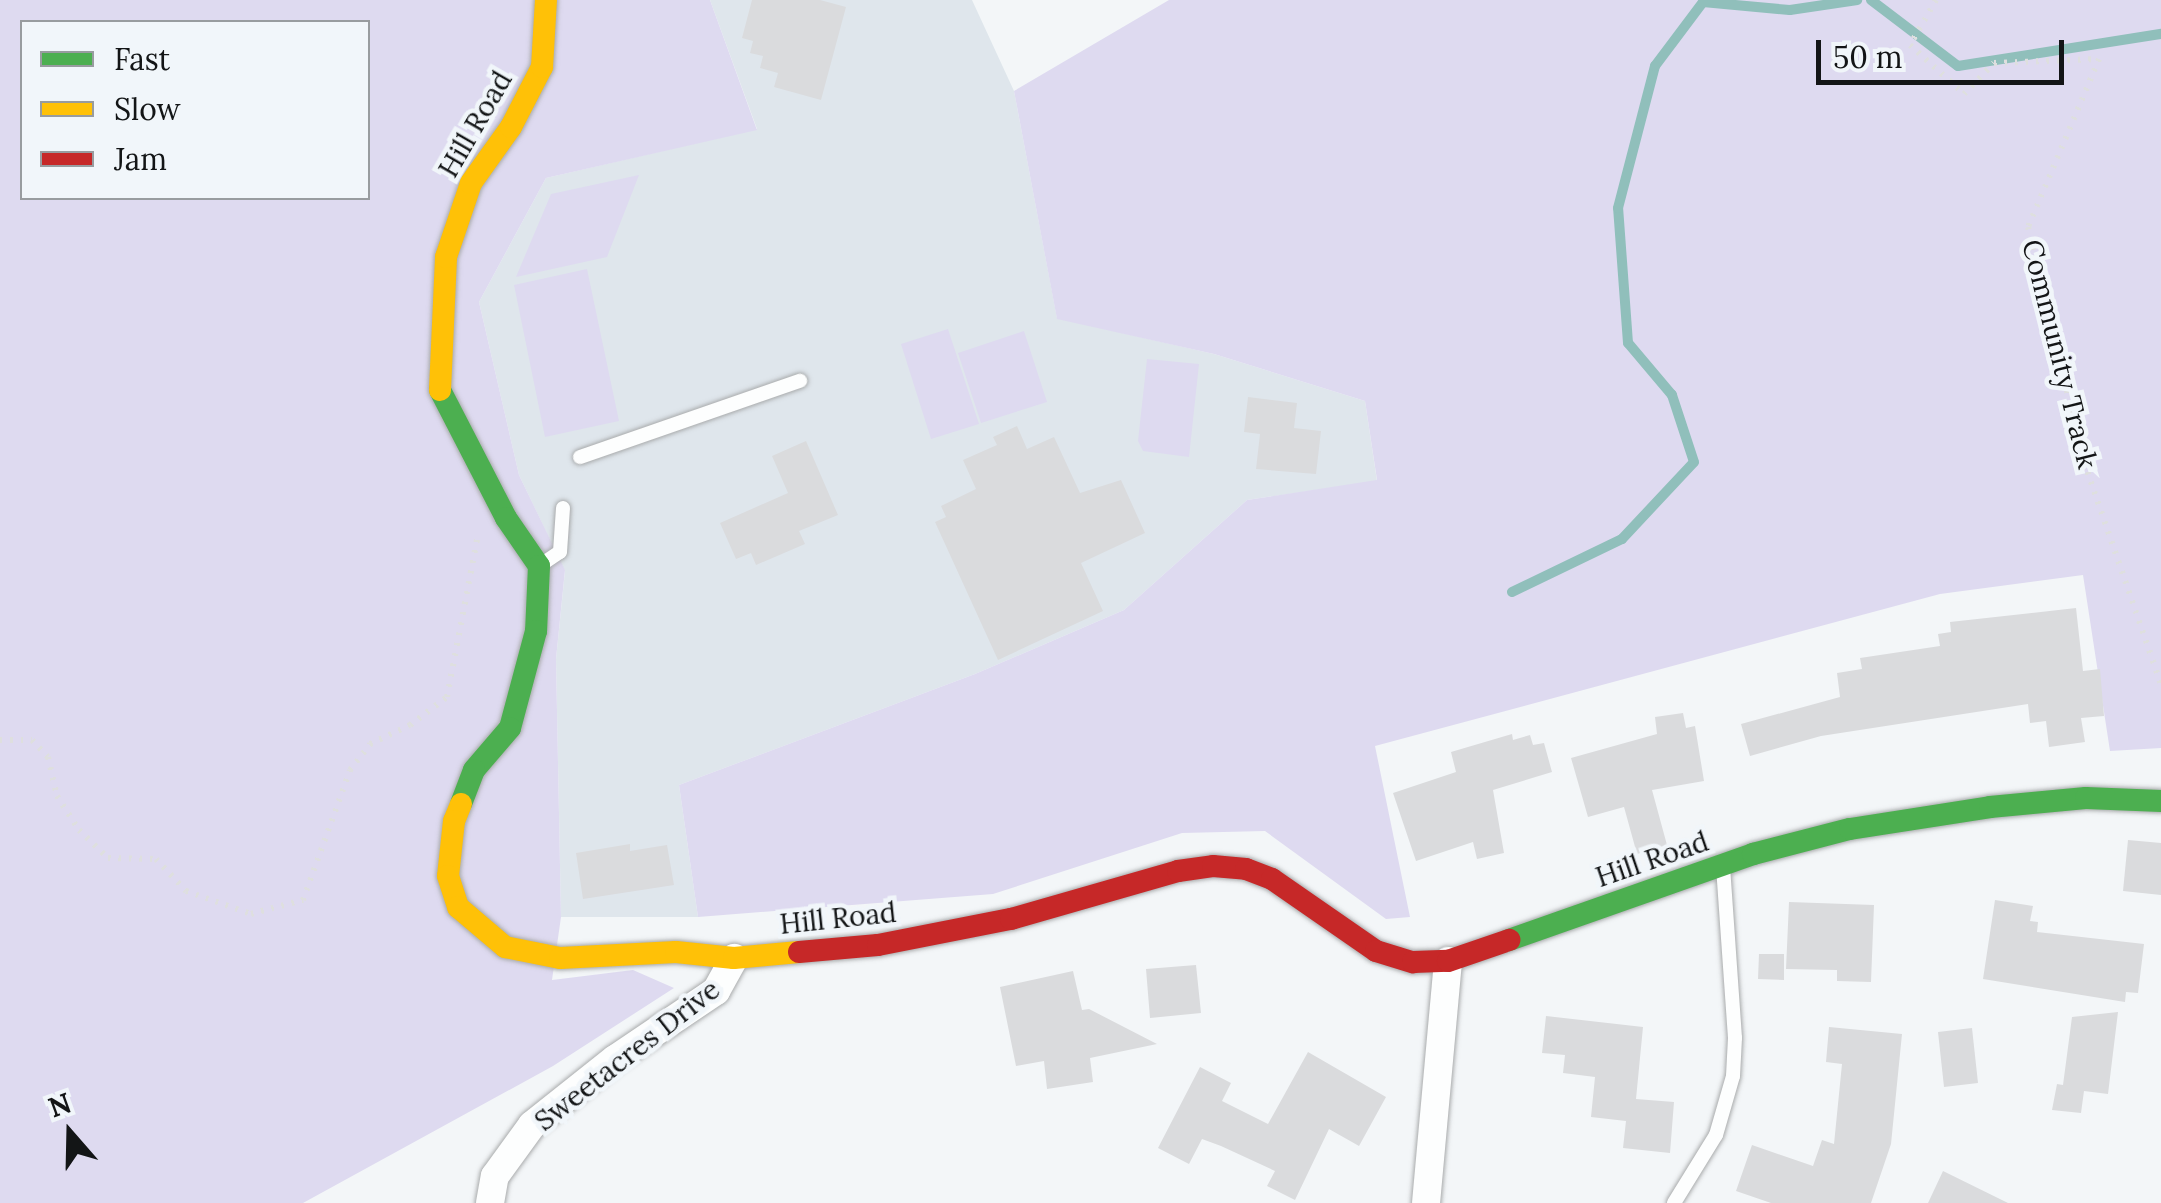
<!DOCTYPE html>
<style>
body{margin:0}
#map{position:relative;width:2161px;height:1203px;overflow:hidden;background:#f3f6f8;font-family:Lora,serif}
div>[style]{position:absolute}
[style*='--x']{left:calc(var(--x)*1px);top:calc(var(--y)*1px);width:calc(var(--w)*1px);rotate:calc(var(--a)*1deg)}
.built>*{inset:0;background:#dfe6ec}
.green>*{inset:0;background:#dedaf0}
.stream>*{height:10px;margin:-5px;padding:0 5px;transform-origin:5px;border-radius:5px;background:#90bfbb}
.building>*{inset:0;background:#dadbdd}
.path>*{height:6px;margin-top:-3px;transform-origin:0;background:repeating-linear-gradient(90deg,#dedfdf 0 2.5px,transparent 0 10.5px)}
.roads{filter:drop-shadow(0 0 2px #a9abac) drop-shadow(0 0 2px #a9abac)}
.lane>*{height:14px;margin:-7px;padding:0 7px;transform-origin:7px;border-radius:7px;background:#fdfefe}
.street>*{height:28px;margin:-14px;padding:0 14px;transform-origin:14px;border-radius:14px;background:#fdfefe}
.fast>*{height:22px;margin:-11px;padding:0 11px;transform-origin:11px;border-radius:11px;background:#4caf50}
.slow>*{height:22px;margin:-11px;padding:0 11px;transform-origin:11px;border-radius:11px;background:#ffc107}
.jam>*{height:22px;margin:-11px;padding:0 11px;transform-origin:11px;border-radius:11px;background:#c62828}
span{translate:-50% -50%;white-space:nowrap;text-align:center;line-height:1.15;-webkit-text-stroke:9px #f1f6fa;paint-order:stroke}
.street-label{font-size:28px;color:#131516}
.legend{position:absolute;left:20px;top:20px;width:350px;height:180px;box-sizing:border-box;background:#f1f6fa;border:2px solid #989c9f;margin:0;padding:12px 18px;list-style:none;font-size:30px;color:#131516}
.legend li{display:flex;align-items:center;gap:20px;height:50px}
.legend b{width:50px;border:2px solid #989c9f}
.north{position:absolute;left:20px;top:1083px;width:100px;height:100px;-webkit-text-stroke:8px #f1f6fa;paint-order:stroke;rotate:340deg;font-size:28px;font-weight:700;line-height:40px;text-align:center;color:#131516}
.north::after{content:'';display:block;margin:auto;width:35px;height:45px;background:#131516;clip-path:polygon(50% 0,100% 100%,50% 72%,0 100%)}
.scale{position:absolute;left:1816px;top:40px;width:248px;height:45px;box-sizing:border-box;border:5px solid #131516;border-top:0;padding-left:12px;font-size:30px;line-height:35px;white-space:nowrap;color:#131516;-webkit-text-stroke:8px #f1f6fa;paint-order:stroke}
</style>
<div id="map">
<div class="built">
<i style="clip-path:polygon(710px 0,972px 0,1014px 91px,1057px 318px,1214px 354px,1365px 401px,1377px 481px,1247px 500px,1124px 610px,975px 674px,679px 785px,698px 917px,561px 917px,556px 659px,565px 571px,519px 475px,479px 302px,546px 178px,757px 129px)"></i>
</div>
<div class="green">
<i style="clip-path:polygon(evenodd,0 0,710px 0,757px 130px,546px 178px,479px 302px,519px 475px,565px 570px,556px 659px,561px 917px,552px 980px,633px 970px,674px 988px,553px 1066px,303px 1203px,0 1203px,0 0,22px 22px,368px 22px,368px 198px,22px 198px,22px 22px)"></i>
<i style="clip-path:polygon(1169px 0,2161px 0,2161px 748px,2110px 751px,2083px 575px,1940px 594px,1375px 746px,1410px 917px,1386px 919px,1265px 831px,1182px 833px,993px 894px,698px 917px,679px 785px,975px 674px,1124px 610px,1247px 500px,1377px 480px,1365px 401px,1214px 354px,1057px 319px,1014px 91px)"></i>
<i style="clip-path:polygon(639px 175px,607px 257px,516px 277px,551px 194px)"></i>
<i style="clip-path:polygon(587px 269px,619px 421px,545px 437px,514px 285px)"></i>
<i style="clip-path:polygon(948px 329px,979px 424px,931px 439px,901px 344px)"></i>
<i style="clip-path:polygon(1024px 331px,1047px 402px,981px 423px,958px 353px)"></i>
<i style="clip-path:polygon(1147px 359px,1199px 364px,1189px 457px,1143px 451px,1138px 441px)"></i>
</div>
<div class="stream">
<i style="--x:1871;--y:0;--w:109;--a:37.2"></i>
<i style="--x:1958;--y:66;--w:206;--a:-9"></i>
<i style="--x:1512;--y:592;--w:122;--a:-25.7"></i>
<i style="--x:1622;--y:539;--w:105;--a:-46.9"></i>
<i style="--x:1694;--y:462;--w:71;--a:-108.2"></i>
<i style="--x:1672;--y:395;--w:68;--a:-130.2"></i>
<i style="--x:1628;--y:343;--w:135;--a:-94.2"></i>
<i style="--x:1618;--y:208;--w:147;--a:-75.4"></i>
<i style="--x:1655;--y:66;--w:80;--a:-53.1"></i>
<i style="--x:1703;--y:2;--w:87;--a:5.3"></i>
<i style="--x:1790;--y:10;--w:68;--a:-8.5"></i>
</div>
<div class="building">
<i style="clip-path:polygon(752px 0,820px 0,846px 7px,821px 100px,774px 87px,778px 73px,760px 68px,763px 56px,750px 53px,753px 41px,742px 38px)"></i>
<i style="clip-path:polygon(1248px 397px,1297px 403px,1294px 428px,1321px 431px,1316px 474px,1256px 469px,1260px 434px,1244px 432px)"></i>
<i style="clip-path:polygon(1017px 426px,1027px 449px,1054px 437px,1080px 493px,1121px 480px,1145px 533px,1081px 563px,1103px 611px,998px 660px,935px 522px,946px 517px,941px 506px,976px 489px,963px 460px,997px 445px,993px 437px)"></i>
<i style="clip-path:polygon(806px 441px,838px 515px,799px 531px,805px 544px,756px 565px,751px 553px,736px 559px,720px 523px,788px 493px,772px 456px)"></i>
<i style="clip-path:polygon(2076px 608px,2083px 671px,2100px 669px,2104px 716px,2081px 718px,2085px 742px,2049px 747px,2046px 721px,2030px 723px,2028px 704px,1821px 736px,1750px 756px,1741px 724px,1840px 697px,1837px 673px,1862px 669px,1860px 658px,1940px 646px,1938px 634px,1951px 632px,1950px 622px)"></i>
<i style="clip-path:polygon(1683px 713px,1686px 728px,1695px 726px,1704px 781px,1652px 790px,1667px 845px,1637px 854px,1624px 807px,1588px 817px,1571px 758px,1657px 734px,1655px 717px)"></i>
<i style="clip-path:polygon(1512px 734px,1513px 740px,1530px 735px,1533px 745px,1544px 743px,1552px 772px,1493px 790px,1504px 853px,1477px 859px,1473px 842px,1416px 861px,1393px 793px,1456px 772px,1451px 752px)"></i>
<i style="clip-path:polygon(2128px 840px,2161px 843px,2161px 895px,2123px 891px)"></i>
<i style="clip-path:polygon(630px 844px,630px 851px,667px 845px,674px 885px,583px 899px,576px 853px)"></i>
<i style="clip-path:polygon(1995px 900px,2033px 906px,2030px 921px,2038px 922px,2037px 932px,2144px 944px,2138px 993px,2126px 992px,2125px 1002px,1983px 979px)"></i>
<i style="clip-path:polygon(1789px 902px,1874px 905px,1871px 982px,1837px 981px,1837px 970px,1786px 969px)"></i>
<i style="clip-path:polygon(1759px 954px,1784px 954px,1784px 980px,1758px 979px)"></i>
<i style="clip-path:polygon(1196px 965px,1201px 1013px,1150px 1018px,1146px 969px)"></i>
<i style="clip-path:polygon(1073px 971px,1082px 1010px,1089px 1009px,1157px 1044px,1090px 1058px,1093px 1082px,1047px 1089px,1044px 1061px,1016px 1066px,1000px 987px)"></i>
<i style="clip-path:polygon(2118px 1012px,2108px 1094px,2084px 1091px,2081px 1113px,2052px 1110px,2057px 1084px,2063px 1085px,2072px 1017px)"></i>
<i style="clip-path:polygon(1546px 1016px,1643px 1027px,1636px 1099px,1674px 1102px,1670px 1153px,1623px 1148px,1626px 1121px,1591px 1117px,1595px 1077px,1563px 1073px,1565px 1055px,1542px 1053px)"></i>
<i style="clip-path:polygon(1829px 1027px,1902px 1034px,1891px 1144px,1871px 1203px,1771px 1203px,1736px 1191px,1752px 1145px,1813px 1166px,1822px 1140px,1834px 1144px,1842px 1064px,1826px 1062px)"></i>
<i style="clip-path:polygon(1972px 1028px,1978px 1083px,1944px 1087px,1938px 1032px)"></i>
<i style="clip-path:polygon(1308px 1052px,1386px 1097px,1359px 1146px,1329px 1129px,1295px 1200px,1267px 1186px,1275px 1171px,1221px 1146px,1202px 1139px,1189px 1164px,1158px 1148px,1200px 1067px,1231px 1083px,1222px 1101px,1268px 1124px)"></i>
<i style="clip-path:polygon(1943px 1171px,2008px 1203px,1928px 1203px)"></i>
</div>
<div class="path">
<i style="--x:1936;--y:0;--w:52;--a:120"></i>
<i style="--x:1910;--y:45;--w:73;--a:42.2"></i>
<i style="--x:1964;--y:94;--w:43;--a:-45.9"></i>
<i style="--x:1994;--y:63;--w:105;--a:-2.2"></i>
<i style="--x:2099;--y:59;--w:182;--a:112.9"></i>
<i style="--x:2028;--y:227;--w:242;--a:76.6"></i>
<i style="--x:2084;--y:462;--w:235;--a:70.9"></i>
<i style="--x:0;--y:740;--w:32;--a:0"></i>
<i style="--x:32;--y:740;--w:23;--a:47"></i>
<i style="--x:48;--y:757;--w:40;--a:77"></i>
<i style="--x:57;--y:796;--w:40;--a:57.1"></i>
<i style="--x:79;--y:830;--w:40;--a:44"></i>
<i style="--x:108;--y:858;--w:48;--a:1.2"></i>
<i style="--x:156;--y:859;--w:44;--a:46.8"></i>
<i style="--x:186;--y:891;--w:69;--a:19.5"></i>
<i style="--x:251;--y:914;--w:54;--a:-15.1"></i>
<i style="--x:303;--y:900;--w:138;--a:-70.1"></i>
<i style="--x:350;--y:770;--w:33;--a:-52"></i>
<i style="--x:370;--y:744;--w:44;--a:-25.4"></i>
<i style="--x:410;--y:725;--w:46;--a:-37.1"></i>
<i style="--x:447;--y:697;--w:161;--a:-79.2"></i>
</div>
<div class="roads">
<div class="lane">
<i style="--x:580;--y:457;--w:233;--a:-19.1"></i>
<i style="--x:539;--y:566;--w:25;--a:-34"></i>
<i style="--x:560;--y:552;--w:44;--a:-86.1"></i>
<i style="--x:1674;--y:1203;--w:80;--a:-58.3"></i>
<i style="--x:1716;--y:1135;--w:61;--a:-73.9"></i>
<i style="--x:1733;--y:1076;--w:38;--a:-87"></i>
<i style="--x:1735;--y:1038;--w:171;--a:-94"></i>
</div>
<div class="street">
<i style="--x:490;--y:1203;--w:27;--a:-80"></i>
<i style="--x:495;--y:1176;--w:63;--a:-54"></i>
<i style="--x:532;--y:1125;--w:106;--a:-38.5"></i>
<i style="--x:615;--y:1059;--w:122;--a:-34"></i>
<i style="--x:716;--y:991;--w:38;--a:-61"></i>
<i style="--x:1426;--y:1203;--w:243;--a:-84.8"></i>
</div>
<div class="fast">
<i style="--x:440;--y:390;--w:144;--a:62.7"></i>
<i style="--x:506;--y:518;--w:58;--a:55.5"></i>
<i style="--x:539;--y:566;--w:65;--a:92.6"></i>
<i style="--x:536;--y:631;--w:100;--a:105"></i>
<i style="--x:510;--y:728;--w:55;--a:130.6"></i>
<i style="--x:474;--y:770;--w:36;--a:111"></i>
<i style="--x:1509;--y:940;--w:259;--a:-19.4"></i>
<i style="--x:1753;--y:854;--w:100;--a:-14.5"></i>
<i style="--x:1850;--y:829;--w:142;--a:-8.9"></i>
<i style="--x:1990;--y:807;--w:96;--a:-5.4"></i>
<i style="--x:2086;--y:798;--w:75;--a:2.3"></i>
</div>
<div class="slow">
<i style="--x:440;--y:390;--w:133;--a:-87.4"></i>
<i style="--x:446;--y:257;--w:78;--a:-71.3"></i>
<i style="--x:471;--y:183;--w:69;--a:-54.5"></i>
<i style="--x:511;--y:127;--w:68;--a:-62.7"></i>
<i style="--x:542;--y:67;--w:67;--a:-86.6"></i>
<i style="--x:461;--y:804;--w:18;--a:112"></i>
<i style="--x:454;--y:821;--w:55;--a:96.2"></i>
<i style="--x:448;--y:876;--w:33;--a:72"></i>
<i style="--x:458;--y:907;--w:62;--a:40.4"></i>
<i style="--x:505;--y:947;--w:56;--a:11.3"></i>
<i style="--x:560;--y:958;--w:116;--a:-3"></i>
<i style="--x:676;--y:952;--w:58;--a:5.9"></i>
<i style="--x:734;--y:958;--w:65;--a:-5.3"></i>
</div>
<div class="jam">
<i style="--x:799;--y:952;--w:79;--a:-5.1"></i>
<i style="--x:878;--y:945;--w:136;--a:-11.1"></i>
<i style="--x:1011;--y:919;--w:174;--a:-16"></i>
<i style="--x:1178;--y:871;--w:35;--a:-8"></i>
<i style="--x:1213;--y:866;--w:33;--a:5"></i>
<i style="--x:1246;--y:869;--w:28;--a:21"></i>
<i style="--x:1272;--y:879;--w:126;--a:34.7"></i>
<i style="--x:1376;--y:951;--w:39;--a:17"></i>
<i style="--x:1413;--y:962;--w:35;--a:-2"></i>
<i style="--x:1448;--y:961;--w:65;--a:-19"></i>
</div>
</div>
<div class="street-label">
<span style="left:475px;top:124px;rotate:-60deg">Hill Road</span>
<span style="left:2060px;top:354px;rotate:76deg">Community Track</span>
<span style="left:1652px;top:859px;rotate:-19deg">Hill Road</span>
<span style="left:838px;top:918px;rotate:-6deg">Hill Road</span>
<span style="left:627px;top:1055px;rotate:-38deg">Sweetacres Drive</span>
</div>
<ul class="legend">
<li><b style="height:12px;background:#4caf50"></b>Fast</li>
<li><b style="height:12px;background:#ffc107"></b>Slow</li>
<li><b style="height:12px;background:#c62828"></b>Jam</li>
</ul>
<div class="north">N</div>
<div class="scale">50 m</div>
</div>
